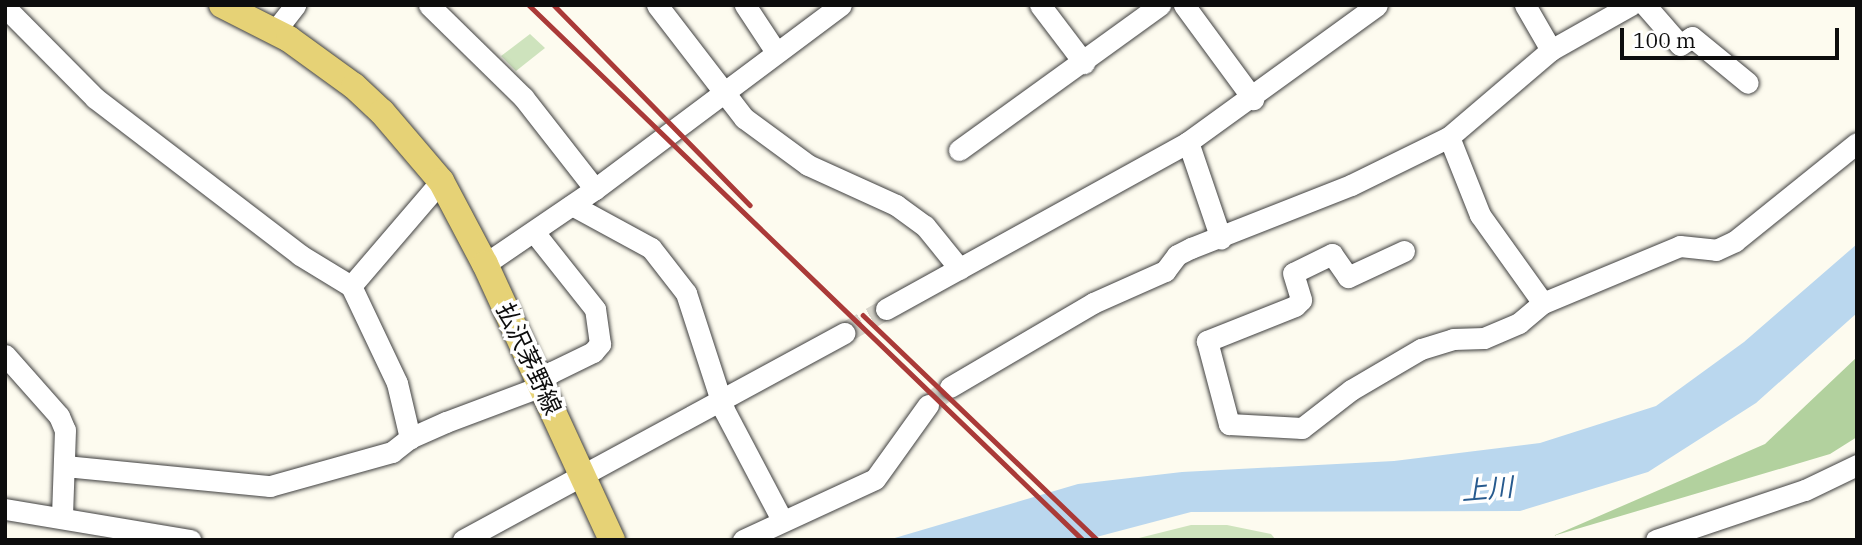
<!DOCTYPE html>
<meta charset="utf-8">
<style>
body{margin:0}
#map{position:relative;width:1862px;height:545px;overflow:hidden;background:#fdfbef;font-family:"IBM Plex Serif","Noto Sans JP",serif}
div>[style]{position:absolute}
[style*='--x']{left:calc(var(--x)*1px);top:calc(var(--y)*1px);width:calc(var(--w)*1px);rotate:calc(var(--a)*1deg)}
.green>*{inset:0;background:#cee3bd}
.forest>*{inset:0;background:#b2d19e}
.water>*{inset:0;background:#bad7ee}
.minor-tunnel>*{height:21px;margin-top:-10.5px;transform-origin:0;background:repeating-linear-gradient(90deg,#d9d7cd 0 21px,transparent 0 31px)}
.roads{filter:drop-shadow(0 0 2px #404040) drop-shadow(0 0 2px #404040)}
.minor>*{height:21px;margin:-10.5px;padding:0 10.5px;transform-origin:10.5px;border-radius:10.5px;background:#fff}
.major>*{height:26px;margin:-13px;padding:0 13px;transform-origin:13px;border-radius:13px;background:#e6d276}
.rail>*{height:4.5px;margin:-2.25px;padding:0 2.25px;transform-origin:2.25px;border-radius:2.25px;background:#aa3a38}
span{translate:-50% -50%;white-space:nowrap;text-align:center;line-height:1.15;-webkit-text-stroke:7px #fff;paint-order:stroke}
.street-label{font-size:24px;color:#0d0d0d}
.water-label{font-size:26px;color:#275a8e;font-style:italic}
.frame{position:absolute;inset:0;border:7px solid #0d0d0d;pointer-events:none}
.scale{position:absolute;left:1620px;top:28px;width:219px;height:32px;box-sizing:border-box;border:4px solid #0d0d0d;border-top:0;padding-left:9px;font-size:21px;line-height:24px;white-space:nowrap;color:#0d0d0d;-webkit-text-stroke:5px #fff;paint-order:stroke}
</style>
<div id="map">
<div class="green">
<i style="clip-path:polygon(530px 34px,545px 48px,516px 71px,501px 56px)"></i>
<i style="clip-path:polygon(1191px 525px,1227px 525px,1271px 534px,1276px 540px,1131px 540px)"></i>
</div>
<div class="forest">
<i style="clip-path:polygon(1857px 357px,1857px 437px,1830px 454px,1553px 536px,1765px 444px)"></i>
</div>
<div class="water">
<i style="clip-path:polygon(1857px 244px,1857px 313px,1756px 403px,1648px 472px,1520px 511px,1191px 512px,1085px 540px,888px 540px,1078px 484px,1182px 472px,1394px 461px,1540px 443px,1656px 406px,1744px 342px)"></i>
</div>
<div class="minor-tunnel">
<i style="--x:844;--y:333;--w:48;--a:-29.7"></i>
<i style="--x:928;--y:405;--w:28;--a:-39"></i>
</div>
<div class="roads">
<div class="minor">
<i style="--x:429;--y:5;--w:132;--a:44.4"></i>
<i style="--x:523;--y:97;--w:117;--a:52"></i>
<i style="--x:657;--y:5;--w:143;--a:52.4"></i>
<i style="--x:744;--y:118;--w:79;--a:36.3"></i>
<i style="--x:808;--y:165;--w:97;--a:24.4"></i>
<i style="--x:896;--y:205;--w:36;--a:36"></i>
<i style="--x:925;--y:226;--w:55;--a:50.9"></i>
<i style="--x:745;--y:5;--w:56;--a:56.6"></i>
<i style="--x:1040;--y:5;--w:73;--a:52.8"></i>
<i style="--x:1184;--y:5;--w:117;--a:53.7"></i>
<i style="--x:1525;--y:5;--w:52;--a:60"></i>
<i style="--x:1645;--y:5;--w:53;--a:48.8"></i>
<i style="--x:1680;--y:45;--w:14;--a:-34"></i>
<i style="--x:1692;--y:37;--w:72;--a:39.4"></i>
<i style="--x:5;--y:7;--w:128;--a:45.3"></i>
<i style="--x:95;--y:98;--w:258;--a:37.4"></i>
<i style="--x:300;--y:255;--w:60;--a:31.3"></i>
<i style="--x:351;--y:286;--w:107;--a:64.6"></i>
<i style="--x:397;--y:383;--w:57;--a:76.7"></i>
<i style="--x:275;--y:31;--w:33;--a:-52"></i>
<i style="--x:1449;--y:137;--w:84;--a:68.3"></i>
<i style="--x:1480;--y:215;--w:108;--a:54.4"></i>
<i style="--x:1543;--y:303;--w:148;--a:-22.6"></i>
<i style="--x:1680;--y:246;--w:36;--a:6"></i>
<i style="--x:1716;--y:250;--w:21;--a:-25"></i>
<i style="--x:1735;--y:241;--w:156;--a:-38.8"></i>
<i style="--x:1188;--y:142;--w:102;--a:71.2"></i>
<i style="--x:959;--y:150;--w:248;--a:-35.8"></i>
<i style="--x:572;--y:205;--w:90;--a:28.6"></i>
<i style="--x:651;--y:248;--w:57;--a:52.1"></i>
<i style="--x:686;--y:293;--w:123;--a:72"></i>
<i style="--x:724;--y:410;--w:124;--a:62.2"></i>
<i style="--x:1404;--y:251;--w:62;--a:155.1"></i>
<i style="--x:1348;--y:277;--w:28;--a:-125"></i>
<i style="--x:1332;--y:254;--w:43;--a:154"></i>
<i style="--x:1293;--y:273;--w:28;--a:73"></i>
<i style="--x:1301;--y:300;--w:8;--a:135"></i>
<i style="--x:1295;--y:306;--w:95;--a:158.3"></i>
<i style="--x:1207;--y:341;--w:86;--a:75.2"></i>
<i style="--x:1229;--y:424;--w:73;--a:3.1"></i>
<i style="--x:1302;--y:428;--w:62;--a:-37.8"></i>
<i style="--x:1351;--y:390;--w:81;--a:-30.4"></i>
<i style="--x:1421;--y:349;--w:34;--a:-17"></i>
<i style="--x:1453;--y:339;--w:31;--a:-2"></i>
<i style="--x:1484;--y:338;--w:38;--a:-23"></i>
<i style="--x:1519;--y:323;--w:31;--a:-40"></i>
<i style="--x:485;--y:264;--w:133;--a:-34.3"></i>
<i style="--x:595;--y:189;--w:307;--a:-36.8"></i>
<i style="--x:351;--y:286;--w:138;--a:-49.4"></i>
<i style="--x:886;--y:309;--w:345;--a:-28.9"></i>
<i style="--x:1188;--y:142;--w:233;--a:-35.9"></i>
<i style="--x:5;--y:355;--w:81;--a:48.5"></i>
<i style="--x:59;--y:416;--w:15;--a:67"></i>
<i style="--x:65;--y:430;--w:88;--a:92"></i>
<i style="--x:950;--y:387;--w:166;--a:-30.4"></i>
<i style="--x:1093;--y:303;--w:79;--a:-24"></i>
<i style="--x:1165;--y:271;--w:20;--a:-53"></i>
<i style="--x:1177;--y:255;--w:16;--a:-27"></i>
<i style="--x:1191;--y:248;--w:172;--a:-21.5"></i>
<i style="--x:1351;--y:185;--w:109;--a:-26.1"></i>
<i style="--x:1449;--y:137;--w:134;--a:-40.5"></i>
<i style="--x:1551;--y:50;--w:92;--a:-29.4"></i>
<i style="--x:65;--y:466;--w:206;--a:5.6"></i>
<i style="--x:270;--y:486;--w:127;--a:-15.6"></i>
<i style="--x:392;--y:452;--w:23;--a:-38"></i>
<i style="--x:410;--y:438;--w:39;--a:-24"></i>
<i style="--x:446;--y:422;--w:91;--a:-20.6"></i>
<i style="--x:531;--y:390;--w:28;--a:-41"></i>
<i style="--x:552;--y:372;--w:46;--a:-26"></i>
<i style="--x:593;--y:352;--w:11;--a:-49"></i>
<i style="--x:600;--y:344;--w:35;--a:-98"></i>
<i style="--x:595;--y:309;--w:98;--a:-128.4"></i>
<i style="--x:5;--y:509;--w:188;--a:9.5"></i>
<i style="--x:463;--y:540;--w:434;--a:-28.5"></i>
<i style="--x:743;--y:540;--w:145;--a:-24.8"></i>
<i style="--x:875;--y:479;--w:91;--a:-54.4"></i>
<i style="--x:1656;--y:540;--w:157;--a:-18.6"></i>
<i style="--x:1805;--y:490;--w:58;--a:-25.7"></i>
</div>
<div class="major">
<i style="--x:222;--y:5;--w:75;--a:26.9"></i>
<i style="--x:289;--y:39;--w:80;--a:35.9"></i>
<i style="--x:354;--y:86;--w:38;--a:43"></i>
<i style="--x:382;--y:112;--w:91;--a:49.5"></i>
<i style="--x:441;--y:181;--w:94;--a:62.1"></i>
<i style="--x:485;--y:264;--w:304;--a:65.3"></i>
</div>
</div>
<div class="rail">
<i style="--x:529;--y:5;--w:770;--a:44"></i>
<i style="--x:554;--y:5;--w:280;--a:45.6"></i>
<i style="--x:863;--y:315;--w:325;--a:43.8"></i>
</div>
<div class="street-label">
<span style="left:529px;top:359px;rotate:65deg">払沢茅野線</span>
</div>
<div class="water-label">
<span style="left:1487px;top:489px;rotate:-5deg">上川</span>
</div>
<div class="frame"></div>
<div class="scale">100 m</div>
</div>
